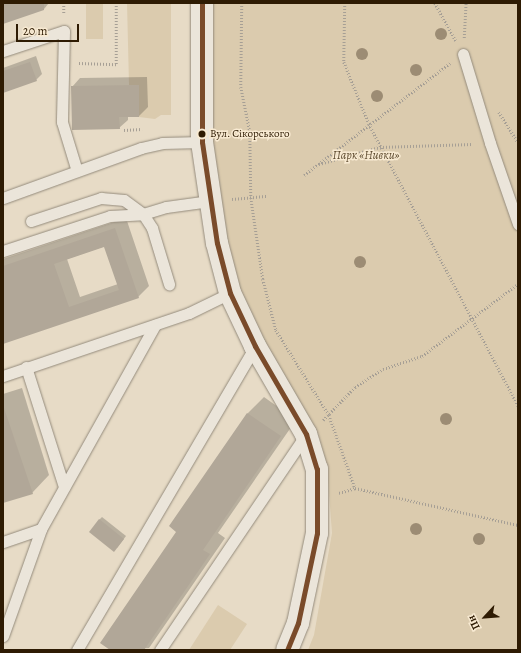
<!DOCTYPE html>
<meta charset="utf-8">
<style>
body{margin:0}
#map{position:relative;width:521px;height:653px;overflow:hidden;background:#e7dbc6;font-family:Alegreya,serif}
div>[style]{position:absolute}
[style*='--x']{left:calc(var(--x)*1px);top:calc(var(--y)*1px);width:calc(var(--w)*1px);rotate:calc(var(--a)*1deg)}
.green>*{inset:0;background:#dbcbae}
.shadow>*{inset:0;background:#0003}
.building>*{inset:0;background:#b1a798}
.path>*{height:2.5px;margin-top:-1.25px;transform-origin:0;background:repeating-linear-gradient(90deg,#a69f95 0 1px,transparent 0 3px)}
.roads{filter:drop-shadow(0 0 1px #948b7c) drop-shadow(0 0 1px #948b7c)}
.service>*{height:11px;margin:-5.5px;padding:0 5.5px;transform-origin:5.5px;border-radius:5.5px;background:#ebe5da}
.tertiary>*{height:22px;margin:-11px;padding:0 11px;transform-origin:11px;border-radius:11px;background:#ebe5da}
.bus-1>*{height:5px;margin:-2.5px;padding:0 2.5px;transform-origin:2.5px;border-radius:2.5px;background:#7a4b2a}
.trees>*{width:12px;height:12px;margin:-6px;border-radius:50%;background:#9c8c74}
.dots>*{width:11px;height:11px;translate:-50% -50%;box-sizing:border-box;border:2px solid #f8ead2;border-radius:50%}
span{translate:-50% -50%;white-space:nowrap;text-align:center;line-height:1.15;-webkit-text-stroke:3px #f8ead2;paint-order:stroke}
.bus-label{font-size:11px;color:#2e1b03}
.left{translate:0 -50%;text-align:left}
.park-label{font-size:12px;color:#5f4c30;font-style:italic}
.frame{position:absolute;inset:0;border:4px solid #2e1b03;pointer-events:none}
.north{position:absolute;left:465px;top:597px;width:40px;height:40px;-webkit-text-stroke:3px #f8ead2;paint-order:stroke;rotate:244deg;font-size:11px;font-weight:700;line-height:16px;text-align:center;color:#2e1b03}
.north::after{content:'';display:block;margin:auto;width:14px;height:18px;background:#2e1b03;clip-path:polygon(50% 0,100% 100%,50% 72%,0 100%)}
.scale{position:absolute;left:16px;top:24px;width:63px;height:18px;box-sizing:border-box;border:2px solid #2e1b03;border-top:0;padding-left:5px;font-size:12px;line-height:14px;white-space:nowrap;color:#2e1b03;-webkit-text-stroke:3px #f8ead2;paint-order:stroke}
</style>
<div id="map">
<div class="green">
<i style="clip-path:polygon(86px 3px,103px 3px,103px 39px,86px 39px)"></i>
<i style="clip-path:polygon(127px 3px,171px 3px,171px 115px,161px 115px,155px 119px,139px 117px,139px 85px,129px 85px)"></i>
<i style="clip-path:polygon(212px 3px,518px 3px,518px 650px,308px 650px,314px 635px,332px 533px,328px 480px,318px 433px,245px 315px,227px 245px,211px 153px)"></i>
<i style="clip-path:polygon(218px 605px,247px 624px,230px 650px,189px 650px)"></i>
</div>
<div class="shadow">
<i style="clip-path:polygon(3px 3px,49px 3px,44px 9px,3px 23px)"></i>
<i style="clip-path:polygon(36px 56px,42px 74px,36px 80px,3px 92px,3px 68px)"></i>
<i style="clip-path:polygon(147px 77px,148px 107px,139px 116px,128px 116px,128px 120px,119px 128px,72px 87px,80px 78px)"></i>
<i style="clip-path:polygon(evenodd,126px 218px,149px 286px,138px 297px,3px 339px,3px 259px,126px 218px,105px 246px,118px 284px,80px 297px,67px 259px,105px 246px)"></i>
<i style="clip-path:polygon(22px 388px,49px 475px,32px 493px,3px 500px,3px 394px)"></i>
<i style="clip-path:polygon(264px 397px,296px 420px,218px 533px,225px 538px,149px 648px,112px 650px,248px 413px)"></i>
<i style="clip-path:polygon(102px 517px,126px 536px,117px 548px,99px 520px)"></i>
</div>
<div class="building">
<i style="clip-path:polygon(3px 3px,44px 3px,44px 10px,3px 24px)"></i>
<i style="clip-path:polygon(30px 62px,37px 81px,3px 93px,3px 71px)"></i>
<i style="clip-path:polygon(139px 85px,139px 117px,119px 117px,120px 129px,72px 130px,71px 86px)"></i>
<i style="clip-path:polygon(evenodd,115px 228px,139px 298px,3px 344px,3px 266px,115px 228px,104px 247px,119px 290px,69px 307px,54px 264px,104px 247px)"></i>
<i style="clip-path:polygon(3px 405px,33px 494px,3px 503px)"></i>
<i style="clip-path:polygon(247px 413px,281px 436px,203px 550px,210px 554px,144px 650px,110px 650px,100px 643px,176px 532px,169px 526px)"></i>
<i style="clip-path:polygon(99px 519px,124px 539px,114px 552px,89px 532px)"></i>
</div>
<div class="path">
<i style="--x:64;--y:3;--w:11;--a:90"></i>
<i style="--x:242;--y:3;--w:84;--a:90.7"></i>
<i style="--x:241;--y:87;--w:46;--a:78.7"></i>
<i style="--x:250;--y:132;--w:66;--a:89.1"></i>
<i style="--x:251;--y:198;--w:82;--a:81.6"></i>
<i style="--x:263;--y:279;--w:53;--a:75.7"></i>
<i style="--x:276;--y:330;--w:100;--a:58.1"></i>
<i style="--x:329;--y:415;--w:77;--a:70.4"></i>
<i style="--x:355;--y:488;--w:167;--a:12.8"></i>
<i style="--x:345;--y:3;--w:59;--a:91"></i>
<i style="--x:344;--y:62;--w:67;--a:68"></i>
<i style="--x:369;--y:124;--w:319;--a:62.1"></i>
<i style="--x:435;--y:3;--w:43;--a:61.1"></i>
<i style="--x:464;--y:38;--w:35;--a:-87"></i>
<i style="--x:79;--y:63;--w:37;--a:2"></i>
<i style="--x:116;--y:64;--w:61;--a:-90"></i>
<i style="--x:499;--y:112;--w:36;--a:58"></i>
<i style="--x:124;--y:130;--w:18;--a:-3"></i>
<i style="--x:319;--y:164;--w:63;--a:-15.6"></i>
<i style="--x:380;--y:147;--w:93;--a:-1.8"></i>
<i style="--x:304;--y:175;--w:184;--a:-37.5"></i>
<i style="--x:232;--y:199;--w:36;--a:-5"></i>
<i style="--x:323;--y:420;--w:46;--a:-45.9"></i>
<i style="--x:355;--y:387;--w:33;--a:-33"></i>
<i style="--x:383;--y:369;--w:41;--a:-18.4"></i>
<i style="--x:422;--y:356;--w:120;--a:-36.9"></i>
<i style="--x:339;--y:493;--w:17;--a:-17"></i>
</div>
<div class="roads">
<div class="service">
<i style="--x:3;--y:51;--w:64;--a:-18.2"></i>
<i style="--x:64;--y:31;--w:91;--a:91.3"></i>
<i style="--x:62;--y:122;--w:51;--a:73"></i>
<i style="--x:463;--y:54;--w:93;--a:73.1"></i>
<i style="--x:490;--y:143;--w:86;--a:70.9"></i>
<i style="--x:3;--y:198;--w:147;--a:-19.9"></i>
<i style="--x:141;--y:148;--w:22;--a:-13"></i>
<i style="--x:162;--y:143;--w:40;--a:-1.4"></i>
<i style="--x:31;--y:221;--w:74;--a:-18.2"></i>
<i style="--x:101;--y:198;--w:23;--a:5"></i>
<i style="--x:124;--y:200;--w:24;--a:36"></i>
<i style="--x:143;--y:214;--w:24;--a:-17"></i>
<i style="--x:166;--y:207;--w:44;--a:-7.8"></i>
<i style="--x:3;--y:251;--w:113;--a:-18.1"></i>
<i style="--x:110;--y:216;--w:33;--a:-3"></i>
<i style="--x:143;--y:214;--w:17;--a:57"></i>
<i style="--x:152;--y:228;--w:59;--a:73.1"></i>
<i style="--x:26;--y:367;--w:126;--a:72.4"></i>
<i style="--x:3;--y:376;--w:196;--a:-18.7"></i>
<i style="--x:189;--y:313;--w:46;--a:-26"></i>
<i style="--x:3;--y:542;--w:40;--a:-18.9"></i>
<i style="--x:3;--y:636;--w:114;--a:-70.4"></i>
<i style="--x:41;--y:529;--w:234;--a:-60.8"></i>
<i style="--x:77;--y:650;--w:352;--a:-59.6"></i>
<i style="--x:160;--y:650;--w:261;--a:-55.9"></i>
</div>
<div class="tertiary">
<i style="--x:202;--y:3;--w:139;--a:90"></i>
<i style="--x:202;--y:142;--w:102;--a:81.6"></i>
<i style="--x:217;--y:243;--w:52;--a:75.4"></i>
<i style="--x:230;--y:293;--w:59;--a:64.7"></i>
<i style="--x:255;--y:346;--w:102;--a:59.9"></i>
<i style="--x:306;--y:434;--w:37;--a:73"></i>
<i style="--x:317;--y:469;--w:64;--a:90"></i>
<i style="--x:317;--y:533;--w:92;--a:101.9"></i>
<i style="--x:298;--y:623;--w:29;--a:112"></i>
</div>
</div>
<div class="bus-1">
<i style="--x:202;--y:3;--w:139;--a:90"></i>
<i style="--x:202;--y:142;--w:102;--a:81.6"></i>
<i style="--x:217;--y:243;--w:52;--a:75.4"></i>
<i style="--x:230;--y:293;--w:59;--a:64.7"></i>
<i style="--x:255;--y:346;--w:102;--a:59.9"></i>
<i style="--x:306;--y:434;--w:37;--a:73"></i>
<i style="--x:317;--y:469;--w:64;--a:90"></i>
<i style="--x:317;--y:533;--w:92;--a:101.9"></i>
<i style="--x:298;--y:623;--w:29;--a:112"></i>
</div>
<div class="trees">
<i style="left:441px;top:34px"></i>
<i style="left:362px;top:54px"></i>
<i style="left:416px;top:70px"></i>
<i style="left:377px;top:96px"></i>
<i style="left:360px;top:262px"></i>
<i style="left:446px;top:419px"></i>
<i style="left:416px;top:529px"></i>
<i style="left:479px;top:539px"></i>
</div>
<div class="dots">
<i style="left:202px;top:134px;background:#2e1b03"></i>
</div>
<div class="bus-label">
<span class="left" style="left:210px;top:134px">Вул. Сікорського</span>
</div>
<div class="park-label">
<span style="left:366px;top:156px">Парк «Нивки»</span>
</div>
<div class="frame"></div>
<div class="north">Пн</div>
<div class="scale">20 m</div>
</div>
